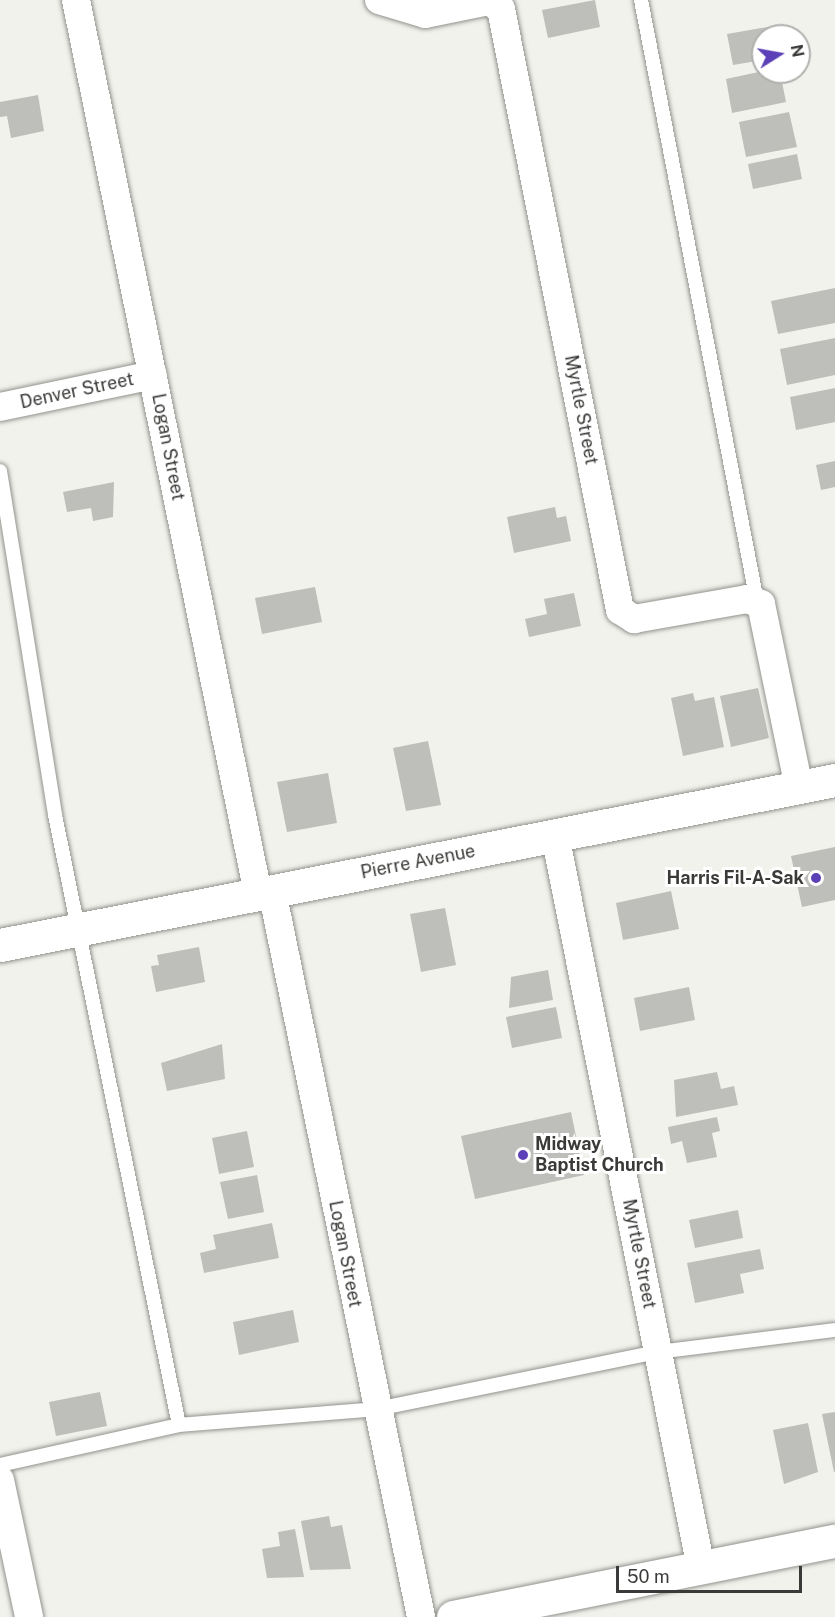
<!DOCTYPE html>
<style>
body{margin:0}
#map{position:relative;width:835px;height:1617px;overflow:hidden;background:#f2f2ed;font-family:"Public Sans",sans-serif}
div>[style]{position:absolute}
[style*='--x']{left:calc(var(--x)*1px);top:calc(var(--y)*1px);width:calc(var(--w)*1px);rotate:calc(var(--a)*1deg)}
.building>*{inset:0;background:#bebeba}
.roads{filter:drop-shadow(0 0 2px #93938e) drop-shadow(0 0 2px #93938e)}
.lane>*{height:14px;margin:-7px;padding:0 7px;transform-origin:7px;border-radius:7px;background:#fff}
.street>*{height:28px;margin:-14px;padding:0 14px;transform-origin:14px;border-radius:14px;background:#fff}
.secondary>*{height:33px;margin:-16.5px;padding:0 16.5px;transform-origin:16.5px;border-radius:16.5px;background:#fff}
.dots>*{width:16px;height:16px;translate:-50% -50%;box-sizing:border-box;border:3px solid #fff;border-radius:50%}
span{translate:-50% -50%;white-space:nowrap;text-align:center;line-height:1.15;-webkit-text-stroke:6px #fff;paint-order:stroke}
.street-label{font-size:18px;color:#3a3a38}
.poi-label{font-size:18px;color:#3a3a38;font-weight:700}
.right{translate:-100% -50%;text-align:right}
.left{translate:0 -50%;text-align:left}
.north{position:absolute;left:751px;top:24px;width:60px;height:60px;box-sizing:border-box;background:#fff;border:2px solid #b0b0af;border-radius:50%;rotate:79deg;font-size:16px;font-weight:700;line-height:24px;text-align:center;color:#3a3a38}
.north::after{content:'';display:block;margin:auto;width:21px;height:27px;background:#5c40b8;clip-path:polygon(50% 0,100% 100%,50% 72%,0 100%)}
.scale{position:absolute;left:616px;top:1566px;width:186px;height:27px;box-sizing:border-box;border:3px solid #3a3a38;border-top:0;padding-left:8px;font-size:18px;line-height:21px;white-space:nowrap;color:#3a3a38;-webkit-text-stroke:4px #fff;paint-order:stroke}
</style>
<div id="map">
<div class="building">
<i style="clip-path:polygon(595px 0,600px 27px,548px 38px,542px 10px)"></i>
<i style="clip-path:polygon(773px 26px,775px 36px,763px 36px,763px 60px,733px 65px,727px 34px)"></i>
<i style="clip-path:polygon(763px 71px,780px 72px,786px 102px,732px 113px,726px 79px)"></i>
<i style="clip-path:polygon(38px 95px,44px 131px,11px 138px,7px 116px,0 117px,0 102px)"></i>
<i style="clip-path:polygon(789px 112px,797px 147px,746px 157px,739px 122px)"></i>
<i style="clip-path:polygon(797px 154px,802px 179px,753px 189px,748px 164px)"></i>
<i style="clip-path:polygon(835px 288px,835px 323px,778px 334px,771px 301px)"></i>
<i style="clip-path:polygon(835px 338px,835px 375px,787px 385px,780px 349px)"></i>
<i style="clip-path:polygon(835px 388px,835px 422px,796px 430px,790px 397px)"></i>
<i style="clip-path:polygon(835px 461px,835px 487px,821px 490px,816px 465px)"></i>
<i style="clip-path:polygon(114px 482px,113px 517px,93px 521px,91px 508px,67px 512px,63px 492px)"></i>
<i style="clip-path:polygon(555px 507px,557px 518px,566px 516px,571px 541px,514px 553px,507px 517px)"></i>
<i style="clip-path:polygon(315px 587px,322px 622px,262px 634px,255px 598px)"></i>
<i style="clip-path:polygon(574px 593px,581px 626px,529px 637px,525px 619px,547px 614px,544px 599px)"></i>
<i style="clip-path:polygon(758px 688px,769px 738px,731px 747px,720px 696px)"></i>
<i style="clip-path:polygon(693px 693px,695px 701px,714px 697px,724px 747px,683px 756px,671px 698px)"></i>
<i style="clip-path:polygon(428px 741px,441px 805px,406px 811px,393px 748px)"></i>
<i style="clip-path:polygon(328px 773px,337px 823px,287px 832px,277px 782px)"></i>
<i style="clip-path:polygon(835px 847px,835px 900px,802px 907px,791px 856px)"></i>
<i style="clip-path:polygon(671px 891px,679px 929px,623px 940px,616px 903px)"></i>
<i style="clip-path:polygon(445px 908px,456px 965px,421px 972px,410px 914px)"></i>
<i style="clip-path:polygon(199px 947px,205px 982px,156px 992px,151px 966px,159px 965px,157px 955px)"></i>
<i style="clip-path:polygon(548px 970px,553px 1000px,509px 1008px,511px 977px)"></i>
<i style="clip-path:polygon(689px 987px,695px 1020px,640px 1031px,634px 998px)"></i>
<i style="clip-path:polygon(556px 1007px,562px 1038px,512px 1048px,506px 1017px)"></i>
<i style="clip-path:polygon(222px 1044px,225px 1079px,167px 1091px,161px 1063px)"></i>
<i style="clip-path:polygon(717px 1072px,721px 1089px,734px 1086px,738px 1105px,676px 1117px,674px 1080px)"></i>
<i style="clip-path:polygon(571px 1112px,584px 1175px,475px 1199px,461px 1136px)"></i>
<i style="clip-path:polygon(717px 1117px,720px 1131px,712px 1133px,717px 1157px,687px 1163px,682px 1141px,671px 1144px,668px 1127px)"></i>
<i style="clip-path:polygon(247px 1131px,254px 1167px,219px 1174px,212px 1138px)"></i>
<i style="clip-path:polygon(257px 1175px,264px 1212px,228px 1219px,220px 1182px)"></i>
<i style="clip-path:polygon(738px 1210px,743px 1238px,695px 1248px,689px 1220px)"></i>
<i style="clip-path:polygon(272px 1223px,279px 1258px,204px 1273px,200px 1253px,216px 1249px,213px 1235px)"></i>
<i style="clip-path:polygon(760px 1249px,764px 1269px,740px 1274px,744px 1293px,695px 1303px,687px 1263px)"></i>
<i style="clip-path:polygon(293px 1310px,299px 1342px,239px 1355px,233px 1322px)"></i>
<i style="clip-path:polygon(100px 1392px,107px 1426px,56px 1436px,49px 1402px)"></i>
<i style="clip-path:polygon(835px 1412px,835px 1472px,834px 1472px,822px 1414px)"></i>
<i style="clip-path:polygon(808px 1423px,818px 1472px,784px 1484px,773px 1430px)"></i>
<i style="clip-path:polygon(329px 1516px,331px 1527px,342px 1525px,351px 1569px,310px 1570px,301px 1521px)"></i>
<i style="clip-path:polygon(295px 1529px,304px 1577px,267px 1578px,262px 1549px,280px 1546px,278px 1532px)"></i>
</div>
<div class="roads">
<div class="lane">
<i style="--x:641;--y:0;--w:612;--a:79.08"></i>
<i style="--x:0;--y:471;--w:348;--a:80.9"></i>
<i style="--x:55;--y:815;--w:622;--a:78.51"></i>
<i style="--x:0;--y:1465;--w:183;--a:-12.6"></i>
<i style="--x:179;--y:1425;--w:199;--a:-4.6"></i>
<i style="--x:377;--y:1409;--w:287;--a:-11.5"></i>
<i style="--x:658;--y:1352;--w:178;--a:-7.1"></i>
</div>
<div class="street">
<i style="--x:76;--y:0;--w:912;--a:78.49"></i>
<i style="--x:379;--y:0;--w:48;--a:16.9"></i>
<i style="--x:425;--y:14;--w:65;--a:-11.5"></i>
<i style="--x:489;--y:1;--w:14;--a:34"></i>
<i style="--x:501;--y:9;--w:613;--a:78.8"></i>
<i style="--x:620;--y:610;--w:17;--a:33"></i>
<i style="--x:634;--y:619;--w:115;--a:-10"></i>
<i style="--x:747;--y:599;--w:15;--a:20"></i>
<i style="--x:761;--y:604;--w:187;--a:78.3"></i>
<i style="--x:0;--y:407;--w:156;--a:-11.8"></i>
<i style="--x:555;--y:835;--w:747;--a:78.74"></i>
<i style="--x:272;--y:891;--w:741;--a:78.4"></i>
<i style="--x:0;--y:1480;--w:140;--a:78"></i>
</div>
<div class="secondary">
<i style="--x:0;--y:945;--w:851;--a:-11.18"></i>
<i style="--x:453;--y:1617;--w:389;--a:-11.3"></i>
</div>
</div>
<div class="dots">
<i style="left:816px;top:878px;background:#5c40b8"></i>
<i style="left:523px;top:1155px;background:#5c40b8"></i>
</div>
<div class="street-label">
<span style="left:77px;top:391px;rotate:-12deg">Denver Street</span>
<span style="left:581px;top:410px;rotate:79deg">Myrtle Street</span>
<span style="left:168px;top:447px;rotate:79deg">Logan Street</span>
<span style="left:418px;top:862px;rotate:-11deg">Pierre Avenue</span>
<span style="left:345px;top:1254px;rotate:79deg">Logan Street</span>
<span style="left:639px;top:1254px;rotate:79deg">Myrtle Street</span>
</div>
<div class="poi-label">
<span class="right" style="left:804px;top:878px">Harris Fil-A-Sak</span>
<span class="left" style="left:535px;top:1155px">Midway<br>Baptist Church</span>
</div>
<div class="north">N</div>
<div class="scale">50 m</div>
</div>
